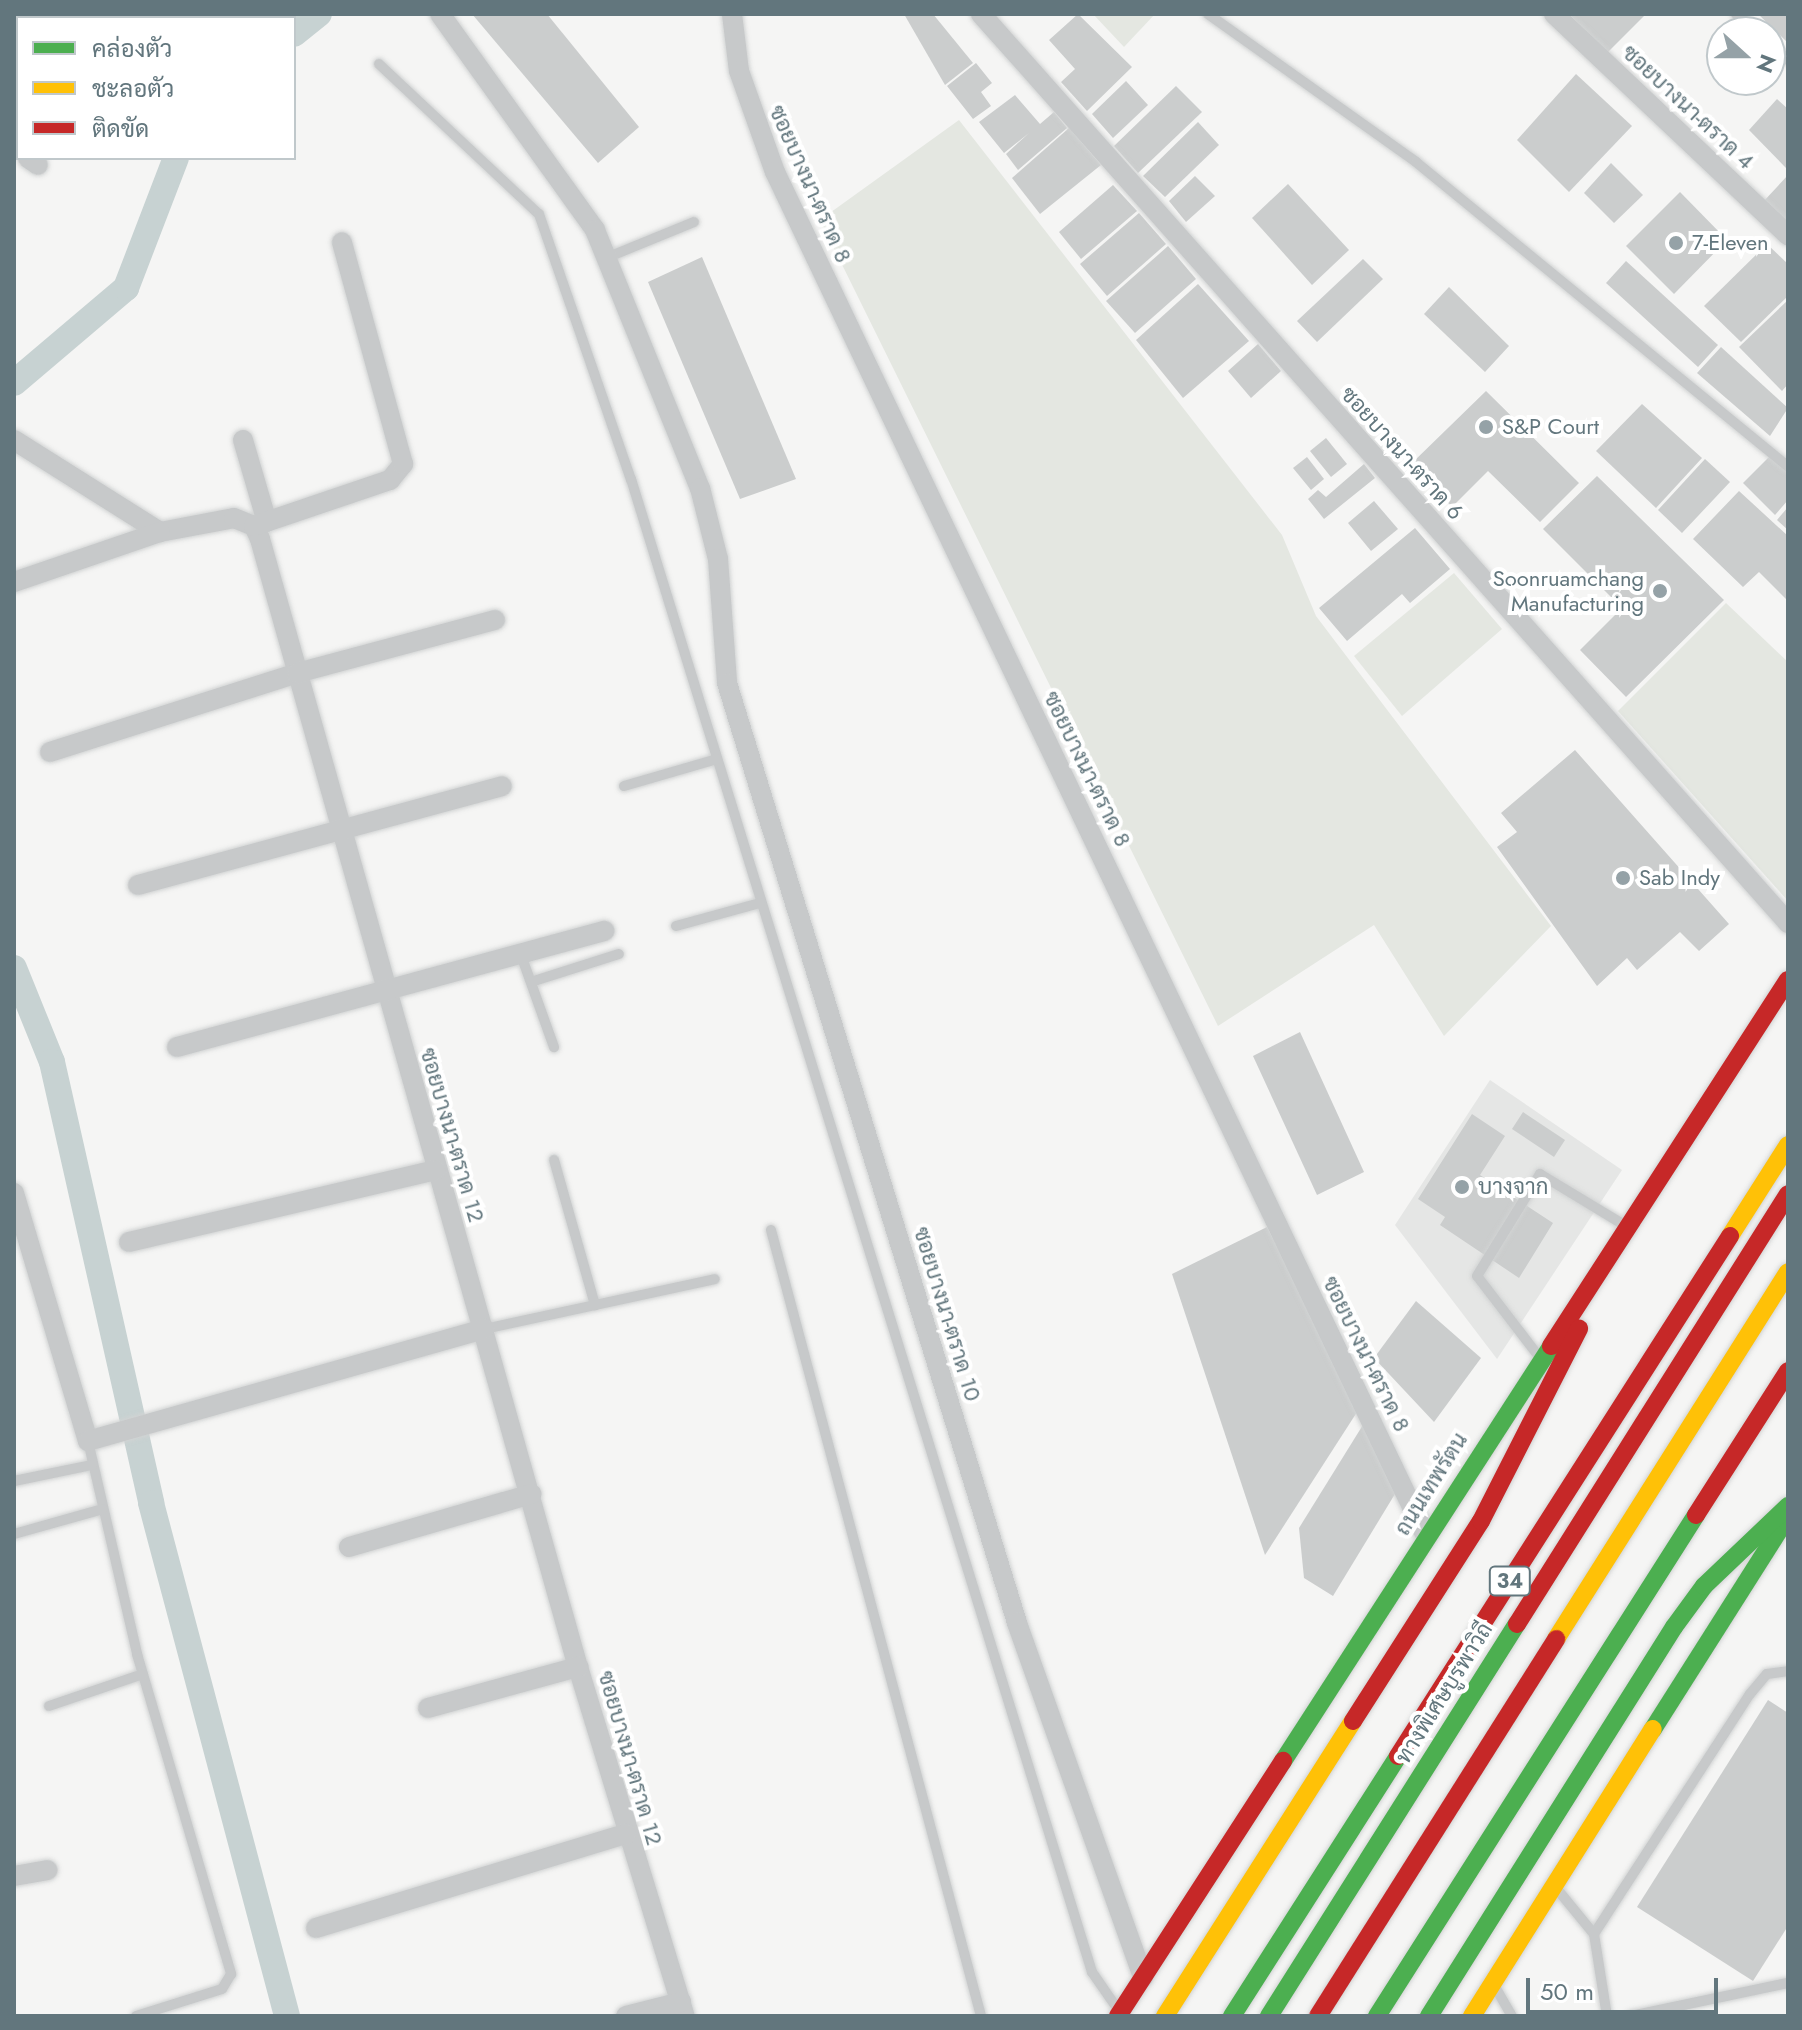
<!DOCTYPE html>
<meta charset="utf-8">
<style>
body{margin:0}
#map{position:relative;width:1802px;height:2030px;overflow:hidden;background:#f5f5f4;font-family:Jost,Sarabun,sans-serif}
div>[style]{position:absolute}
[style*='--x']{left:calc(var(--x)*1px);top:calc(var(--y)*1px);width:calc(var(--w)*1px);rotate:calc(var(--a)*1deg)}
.built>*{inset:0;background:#e5e6e5}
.green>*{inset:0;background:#e4e7e1}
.canal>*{height:26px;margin:-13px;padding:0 13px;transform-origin:13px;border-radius:13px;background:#c7d2d2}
.building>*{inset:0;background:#cbcdcd}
.roads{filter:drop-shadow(0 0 2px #d1d3d3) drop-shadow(0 0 2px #d1d3d3)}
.lane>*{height:10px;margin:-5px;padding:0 5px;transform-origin:5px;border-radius:5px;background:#c7c9ca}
.street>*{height:20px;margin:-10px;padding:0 10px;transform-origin:10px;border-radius:10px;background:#c7c9ca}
.fast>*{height:18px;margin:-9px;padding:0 9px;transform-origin:9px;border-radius:9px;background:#4caf50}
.slow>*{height:18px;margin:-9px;padding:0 9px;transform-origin:9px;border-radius:9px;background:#ffc107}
.jam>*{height:18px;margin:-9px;padding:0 9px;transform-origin:9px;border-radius:9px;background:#c62828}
.dots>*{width:22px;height:22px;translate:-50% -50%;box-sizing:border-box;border:4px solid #fff;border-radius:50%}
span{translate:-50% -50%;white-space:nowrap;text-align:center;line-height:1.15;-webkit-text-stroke:8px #fff;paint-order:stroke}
.shield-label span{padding:2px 6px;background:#fff;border:2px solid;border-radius:6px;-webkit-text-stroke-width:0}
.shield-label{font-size:20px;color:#62767d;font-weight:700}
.street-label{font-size:22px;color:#62767d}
.poi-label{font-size:22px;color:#62767d}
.left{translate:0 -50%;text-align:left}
.right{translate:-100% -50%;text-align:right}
.frame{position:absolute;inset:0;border:16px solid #62767d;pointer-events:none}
.legend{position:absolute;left:16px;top:16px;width:280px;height:144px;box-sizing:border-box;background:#fff;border:2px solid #c0c8cb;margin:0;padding:10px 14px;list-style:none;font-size:24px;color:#62767d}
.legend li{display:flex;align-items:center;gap:16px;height:40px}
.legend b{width:40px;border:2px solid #c0c8cb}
.north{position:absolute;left:1706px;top:16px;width:80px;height:80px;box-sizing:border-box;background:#fff;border:2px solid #c0c8cb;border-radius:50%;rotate:111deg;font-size:22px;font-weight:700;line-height:32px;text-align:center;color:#62767d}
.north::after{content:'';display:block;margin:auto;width:28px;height:36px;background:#95a2a7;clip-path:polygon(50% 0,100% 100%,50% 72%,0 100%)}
.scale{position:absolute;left:1526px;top:1978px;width:192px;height:36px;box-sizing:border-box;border:4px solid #62767d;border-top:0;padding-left:10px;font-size:24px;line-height:28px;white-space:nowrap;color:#62767d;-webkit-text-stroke:6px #fff;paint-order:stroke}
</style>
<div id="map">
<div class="built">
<i style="clip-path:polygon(1490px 1080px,1622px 1170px,1497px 1359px,1395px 1225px)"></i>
</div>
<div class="green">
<i style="clip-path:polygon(1093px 14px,1155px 14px,1124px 47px)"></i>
<i style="clip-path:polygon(959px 120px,1282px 535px,1316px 616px,1551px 926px,1444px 1036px,1374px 925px,1218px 1026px,820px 220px)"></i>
<i style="clip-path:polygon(1454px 573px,1502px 629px,1402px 716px,1354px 656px)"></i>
<i style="clip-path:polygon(1726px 603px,1788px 662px,1788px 901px,1618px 711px)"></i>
</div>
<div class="canal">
<i style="--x:294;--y:34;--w:32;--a:-39"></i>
<i style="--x:14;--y:383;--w:147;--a:-40.3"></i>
<i style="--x:126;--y:288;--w:139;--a:-69"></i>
<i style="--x:14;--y:968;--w:101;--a:68"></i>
<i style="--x:52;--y:1062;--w:452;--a:77.3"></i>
<i style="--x:151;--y:1503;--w:531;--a:75.15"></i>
</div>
<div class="building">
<i style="clip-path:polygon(472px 14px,547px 14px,639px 127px,598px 163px)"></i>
<i style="clip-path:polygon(904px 14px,933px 14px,973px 63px,945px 85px)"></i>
<i style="clip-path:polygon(1078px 14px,1132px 67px,1087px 111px,1061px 82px,1075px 69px,1049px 40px)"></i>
<i style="clip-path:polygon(1569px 14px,1646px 14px,1608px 52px)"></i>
<i style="clip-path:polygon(1758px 14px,1788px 14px,1788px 43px)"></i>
<i style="clip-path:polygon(976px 63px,992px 83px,981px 92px,991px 106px,973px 119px,947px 86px)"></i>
<i style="clip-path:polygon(1576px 74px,1632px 126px,1569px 192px,1517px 140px)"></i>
<i style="clip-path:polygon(1126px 81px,1148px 105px,1113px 138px,1092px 114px)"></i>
<i style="clip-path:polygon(1176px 86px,1202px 112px,1138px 173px,1114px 146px)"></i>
<i style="clip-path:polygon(1015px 95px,1040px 124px,1054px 112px,1067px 128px,1018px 170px,1006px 154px,1029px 133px,1004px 153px,979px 122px)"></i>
<i style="clip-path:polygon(1777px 99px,1788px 109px,1786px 168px,1749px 130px)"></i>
<i style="clip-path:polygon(1198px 122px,1219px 145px,1165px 197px,1143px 176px)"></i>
<i style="clip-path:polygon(1069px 128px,1101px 165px,1040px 214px,1012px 178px)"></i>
<i style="clip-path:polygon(1611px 163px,1643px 195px,1614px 223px,1584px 193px)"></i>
<i style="clip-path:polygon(1788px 175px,1788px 225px,1763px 202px)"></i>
<i style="clip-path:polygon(1195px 176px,1215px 196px,1186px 222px,1169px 201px)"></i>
<i style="clip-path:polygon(1288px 184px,1349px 250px,1312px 285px,1252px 218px)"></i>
<i style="clip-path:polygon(1113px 185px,1137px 211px,1081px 259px,1059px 232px)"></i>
<i style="clip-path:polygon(1680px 192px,1727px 240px,1674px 294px,1626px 246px)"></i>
<i style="clip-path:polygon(1139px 213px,1166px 244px,1107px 296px,1080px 264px)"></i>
<i style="clip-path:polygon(1767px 244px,1788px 264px,1788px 296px,1741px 342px,1704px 306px)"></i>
<i style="clip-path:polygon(1168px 246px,1196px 279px,1135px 333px,1106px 301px)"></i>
<i style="clip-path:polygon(702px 257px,796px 479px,740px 499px,648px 282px)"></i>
<i style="clip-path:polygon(1363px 259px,1383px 279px,1317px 342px,1297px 321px)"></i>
<i style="clip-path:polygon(1626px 261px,1718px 345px,1698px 367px,1606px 283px)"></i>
<i style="clip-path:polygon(1198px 284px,1249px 341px,1183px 398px,1136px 340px)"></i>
<i style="clip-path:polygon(1449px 287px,1509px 346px,1485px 372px,1424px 314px)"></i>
<i style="clip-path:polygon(1788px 300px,1788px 384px,1782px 391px,1739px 347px)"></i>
<i style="clip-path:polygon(1258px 344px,1281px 371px,1251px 398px,1228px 371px)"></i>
<i style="clip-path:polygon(1721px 347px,1788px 408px,1770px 436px,1697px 373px)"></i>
<i style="clip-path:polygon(1486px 391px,1579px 483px,1540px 522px,1488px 471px,1452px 507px,1411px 464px)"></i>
<i style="clip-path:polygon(1642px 404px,1702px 458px,1656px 508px,1596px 451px)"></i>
<i style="clip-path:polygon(1326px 438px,1347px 464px,1331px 477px,1310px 451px)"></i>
<i style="clip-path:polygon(1770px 456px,1788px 473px,1788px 500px,1775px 515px,1743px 483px)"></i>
<i style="clip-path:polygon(1307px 457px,1324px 479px,1311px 490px,1293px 468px)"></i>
<i style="clip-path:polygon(1705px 459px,1730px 482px,1682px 533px,1658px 510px)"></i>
<i style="clip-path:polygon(1364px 464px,1375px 478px,1324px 519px,1308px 499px,1318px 490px,1326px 497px)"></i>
<i style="clip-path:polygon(1597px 476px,1724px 600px,1626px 697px,1580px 650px,1622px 608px,1543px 529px)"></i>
<i style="clip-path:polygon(1739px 491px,1788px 536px,1788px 601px,1759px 572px,1743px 587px,1693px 539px)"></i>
<i style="clip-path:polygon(1374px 501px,1398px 529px,1371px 551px,1348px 523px)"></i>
<i style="clip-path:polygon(1788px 507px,1788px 530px,1777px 520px)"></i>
<i style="clip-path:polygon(1415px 528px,1450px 569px,1410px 603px,1402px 594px,1347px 641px,1319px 608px)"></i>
<i style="clip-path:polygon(1575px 750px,1729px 924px,1699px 951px,1680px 932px,1637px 970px,1627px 958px,1597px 986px,1497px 847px,1517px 832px,1501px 813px)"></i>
<i style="clip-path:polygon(1300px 1032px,1364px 1172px,1317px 1195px,1253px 1056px)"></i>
<i style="clip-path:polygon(1523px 1112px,1565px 1140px,1554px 1157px,1512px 1129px)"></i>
<i style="clip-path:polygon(1472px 1114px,1505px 1136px,1480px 1175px,1553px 1223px,1519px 1278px,1440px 1225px,1445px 1217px,1418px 1199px)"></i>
<i style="clip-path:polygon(1267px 1227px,1359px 1409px,1265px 1555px,1172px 1274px)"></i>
<i style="clip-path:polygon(1416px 1301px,1481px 1358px,1434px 1422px,1374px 1358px)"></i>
<i style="clip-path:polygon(1366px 1420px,1398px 1489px,1333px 1596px,1304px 1578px,1299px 1528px)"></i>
<i style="clip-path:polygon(1768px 1700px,1788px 1713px,1788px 1926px,1753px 1981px,1637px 1907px)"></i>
</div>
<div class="roads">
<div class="lane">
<i style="--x:1208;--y:14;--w:255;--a:35.4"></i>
<i style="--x:1416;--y:162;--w:481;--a:39.3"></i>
<i style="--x:1736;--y:14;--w:27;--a:42"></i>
<i style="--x:1770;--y:44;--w:24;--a:42"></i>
<i style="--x:379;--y:64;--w:219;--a:43.2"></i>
<i style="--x:539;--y:214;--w:281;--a:70.9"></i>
<i style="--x:631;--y:479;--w:1563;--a:72.84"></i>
<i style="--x:1092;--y:1972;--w:47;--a:55.3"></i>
<i style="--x:606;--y:258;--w:95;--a:-22.2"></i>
<i style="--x:624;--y:786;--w:97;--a:-16.2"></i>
<i style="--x:676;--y:926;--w:87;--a:-15.3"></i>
<i style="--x:521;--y:955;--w:98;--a:70.3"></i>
<i style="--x:534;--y:981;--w:89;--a:-17.6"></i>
<i style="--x:554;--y:1160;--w:151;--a:74.2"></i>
<i style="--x:771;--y:1230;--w:814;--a:75.04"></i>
<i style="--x:484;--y:1329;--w:236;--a:-12.2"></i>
<i style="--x:1540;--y:1358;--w:103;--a:-127.5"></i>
<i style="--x:1477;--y:1276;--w:120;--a:-58.3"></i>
<i style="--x:1540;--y:1174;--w:100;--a:31.2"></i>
<i style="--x:88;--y:1441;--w:219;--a:77"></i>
<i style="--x:137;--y:1654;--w:334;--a:73.6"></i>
<i style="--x:231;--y:1974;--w:17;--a:121"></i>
<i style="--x:222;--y:1989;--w:90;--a:162.6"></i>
<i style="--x:14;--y:1481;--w:80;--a:-11.6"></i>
<i style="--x:14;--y:1534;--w:92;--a:-15.7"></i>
<i style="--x:49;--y:1706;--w:99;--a:-18.8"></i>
<i style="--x:1557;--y:1889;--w:58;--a:50.6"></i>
<i style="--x:1594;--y:1934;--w:83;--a:81"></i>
<i style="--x:1594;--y:1934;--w:286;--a:-57"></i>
<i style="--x:1750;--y:1694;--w:26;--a:-50"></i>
<i style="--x:1767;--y:1674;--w:21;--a:-8"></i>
<i style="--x:1494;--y:1985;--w:36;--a:60"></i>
<i style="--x:1631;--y:2016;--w:160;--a:-11.9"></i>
</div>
<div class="street">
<i style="--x:137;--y:14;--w:7;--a:34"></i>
<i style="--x:440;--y:14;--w:266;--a:54.3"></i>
<i style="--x:595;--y:230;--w:279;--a:67.9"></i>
<i style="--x:700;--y:488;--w:73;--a:75.8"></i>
<i style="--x:718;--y:559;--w:124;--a:85.8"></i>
<i style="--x:727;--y:683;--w:984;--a:72.85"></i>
<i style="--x:1017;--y:1623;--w:376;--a:70.4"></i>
<i style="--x:732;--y:14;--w:57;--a:83"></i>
<i style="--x:739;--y:71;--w:107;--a:70.4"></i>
<i style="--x:775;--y:172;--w:1511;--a:64.49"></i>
<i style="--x:981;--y:14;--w:1216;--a:48.4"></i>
<i style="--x:1554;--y:14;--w:322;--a:43.4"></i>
<i style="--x:28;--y:158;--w:12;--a:35"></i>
<i style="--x:14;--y:440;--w:173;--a:32.2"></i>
<i style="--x:160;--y:532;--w:75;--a:-10.7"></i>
<i style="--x:234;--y:518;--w:22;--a:22"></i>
<i style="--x:254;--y:526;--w:14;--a:65"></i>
<i style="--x:260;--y:539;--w:1172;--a:74.26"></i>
<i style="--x:578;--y:1667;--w:365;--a:73"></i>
<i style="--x:243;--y:440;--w:85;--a:73.7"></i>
<i style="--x:254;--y:526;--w:144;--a:-18.7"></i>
<i style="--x:390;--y:480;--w:21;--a:-51"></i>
<i style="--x:403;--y:464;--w:230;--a:-105.4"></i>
<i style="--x:14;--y:582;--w:154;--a:-18.9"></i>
<i style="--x:50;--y:752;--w:259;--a:-17.7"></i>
<i style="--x:297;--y:673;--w:205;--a:-15"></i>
<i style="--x:138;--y:885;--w:377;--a:-15.2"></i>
<i style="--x:177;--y:1047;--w:443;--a:-15.2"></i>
<i style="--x:14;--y:1193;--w:259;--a:73.4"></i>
<i style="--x:88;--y:1441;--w:412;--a:-15.8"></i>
<i style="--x:129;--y:1242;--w:315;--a:-13.2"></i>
<i style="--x:349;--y:1547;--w:190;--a:-16.2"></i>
<i style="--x:428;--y:1708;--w:156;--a:-15.3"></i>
<i style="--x:14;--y:1876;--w:34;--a:-10"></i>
<i style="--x:316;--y:1928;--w:324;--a:-16.9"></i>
<i style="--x:626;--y:2016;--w:57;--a:-14.3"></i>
</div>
<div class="fast">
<i style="--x:1653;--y:1729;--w:239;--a:-57.6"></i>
<i style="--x:1283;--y:1761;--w:494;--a:-57.1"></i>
<i style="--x:1232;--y:2016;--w:308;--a:-57.4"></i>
<i style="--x:1269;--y:2016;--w:464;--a:-57.7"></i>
<i style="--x:1377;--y:2016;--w:594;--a:-57.51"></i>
<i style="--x:1429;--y:2016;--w:460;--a:-57.8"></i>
<i style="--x:1674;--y:1627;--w:51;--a:-53.8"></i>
<i style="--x:1704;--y:1586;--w:116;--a:-43.6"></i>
</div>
<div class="slow">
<i style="--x:1730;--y:1236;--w:108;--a:-57.5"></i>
<i style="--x:1556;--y:1639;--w:434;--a:-57.7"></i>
<i style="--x:1165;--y:2016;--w:350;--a:-57.5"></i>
<i style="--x:1472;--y:2016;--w:339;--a:-57.8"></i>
</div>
<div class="jam">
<i style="--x:1551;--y:1346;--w:436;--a:-57.1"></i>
<i style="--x:1696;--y:1515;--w:171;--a:-57.4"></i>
<i style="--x:1517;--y:1624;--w:508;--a:-57.78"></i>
<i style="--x:1353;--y:1721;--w:237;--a:-57.4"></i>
<i style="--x:1481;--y:1521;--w:216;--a:-63"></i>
<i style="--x:1398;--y:1756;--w:617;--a:-57.44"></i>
<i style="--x:1118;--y:2016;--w:304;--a:-57.1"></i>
<i style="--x:1318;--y:2016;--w:446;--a:-57.7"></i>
</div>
</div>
<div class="dots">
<i style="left:1676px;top:243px;background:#95a2a7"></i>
<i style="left:1486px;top:427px;background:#95a2a7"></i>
<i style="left:1660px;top:591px;background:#95a2a7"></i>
<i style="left:1623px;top:878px;background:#95a2a7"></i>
<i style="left:1462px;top:1187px;background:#95a2a7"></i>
</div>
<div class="shield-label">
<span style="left:1510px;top:1581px">34</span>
</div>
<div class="street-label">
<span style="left:1688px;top:107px;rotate:43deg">ซอยบางนา-ตราด 4</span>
<span style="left:810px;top:184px;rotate:66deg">ซอยบางนา-ตราด 8</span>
<span style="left:1402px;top:453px;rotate:48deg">ซอยบางนา-ตราด 6</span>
<span style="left:1087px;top:769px;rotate:64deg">ซอยบางนา-ตราด 8</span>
<span style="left:452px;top:1135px;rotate:74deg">ซอยบางนา-ตราด 12</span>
<span style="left:947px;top:1314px;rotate:73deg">ซอยบางนา-ตราด 10</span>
<span style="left:1366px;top:1354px;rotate:64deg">ซอยบางนา-ตราด 8</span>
<span style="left:1431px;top:1484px;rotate:-58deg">ถนนเทพรัตน</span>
<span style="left:1444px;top:1693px;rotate:-58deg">ทางพิเศษบูรพาวิถี</span>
<span style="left:630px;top:1758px;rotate:74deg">ซอยบางนา-ตราด 12</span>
</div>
<div class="poi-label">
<span class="left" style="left:1692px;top:243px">7-Eleven</span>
<span class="left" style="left:1502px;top:427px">S&amp;P Court</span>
<span class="right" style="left:1644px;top:591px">Soonruamchang<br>Manufacturing</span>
<span class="left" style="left:1639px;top:878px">Sab Indy</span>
<span class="left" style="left:1478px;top:1187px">บางจาก</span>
</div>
<div class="frame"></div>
<ul class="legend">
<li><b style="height:10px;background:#4caf50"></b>คล่องตัว</li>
<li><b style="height:10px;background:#ffc107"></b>ชะลอตัว</li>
<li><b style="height:10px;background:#c62828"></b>ติดขัด</li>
</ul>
<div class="north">N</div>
<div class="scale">50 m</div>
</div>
